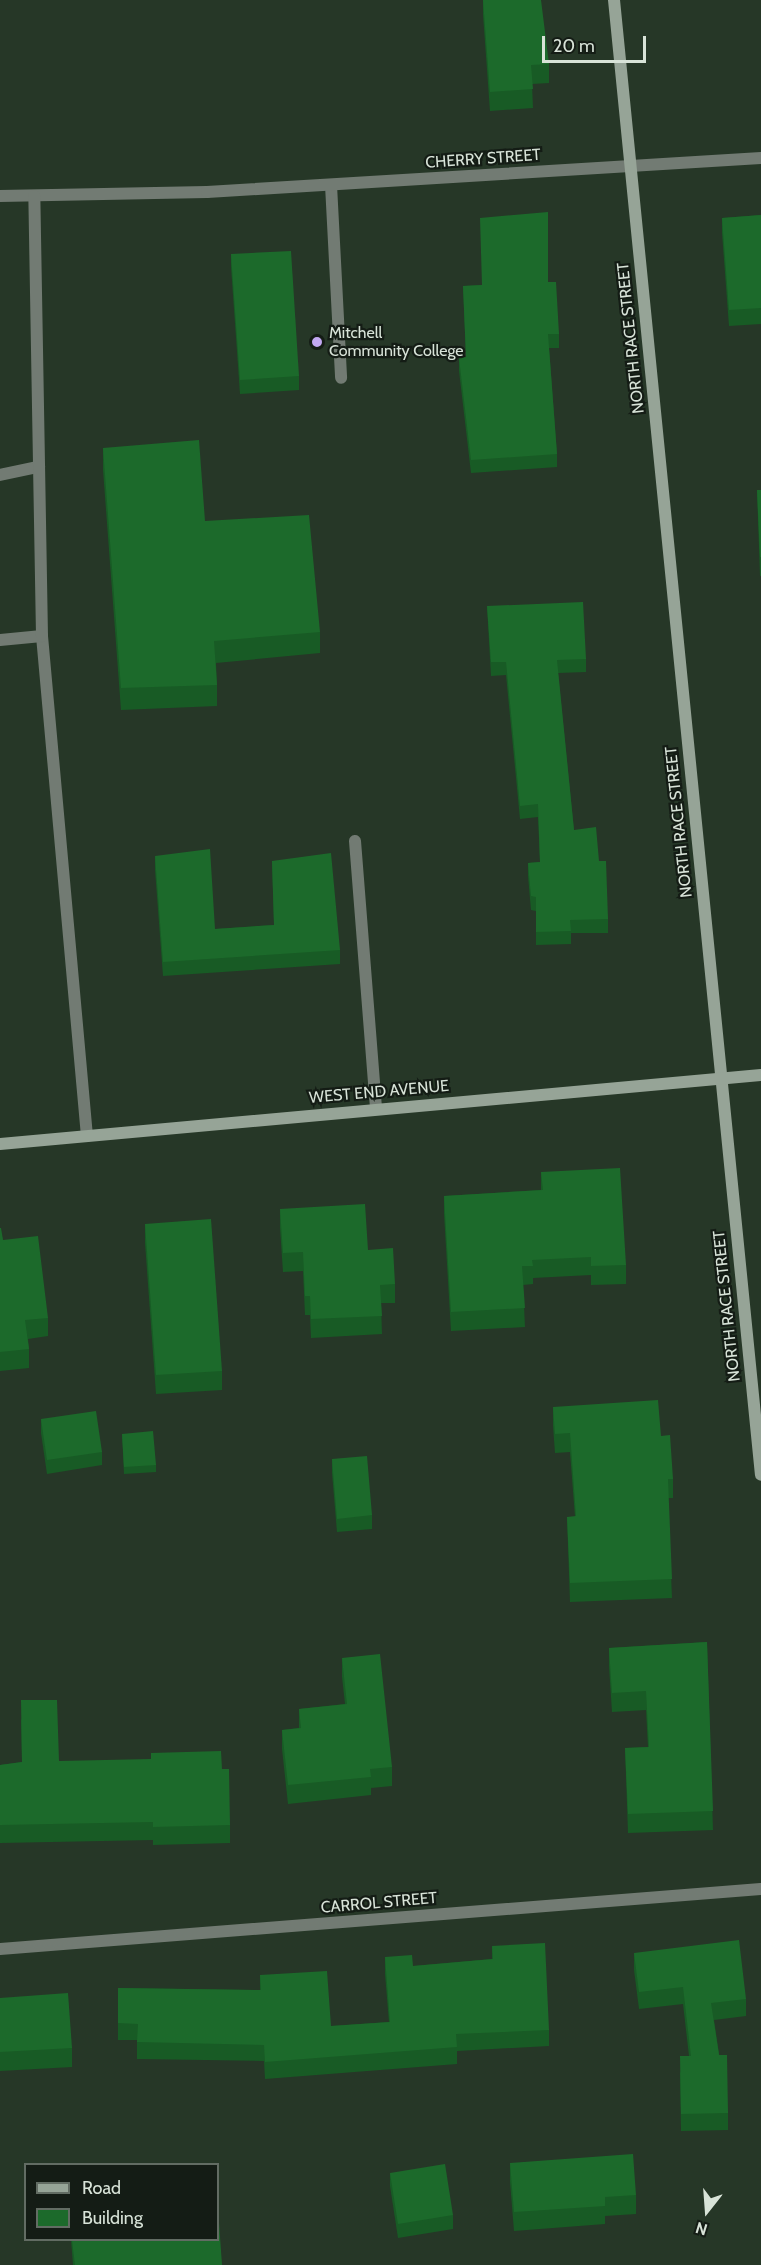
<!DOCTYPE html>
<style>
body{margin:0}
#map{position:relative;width:761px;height:2265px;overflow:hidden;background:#263727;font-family:Cabin,sans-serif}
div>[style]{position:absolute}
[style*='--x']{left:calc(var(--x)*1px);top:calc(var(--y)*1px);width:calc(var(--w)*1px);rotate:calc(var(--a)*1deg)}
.lane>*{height:12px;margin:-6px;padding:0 6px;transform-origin:6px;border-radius:6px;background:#727b73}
.street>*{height:12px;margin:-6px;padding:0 6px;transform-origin:6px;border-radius:6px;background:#727b73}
.secondary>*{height:12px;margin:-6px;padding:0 6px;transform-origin:6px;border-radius:6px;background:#96a497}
.wall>*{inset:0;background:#185b25}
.building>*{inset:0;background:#1c6a2b}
.dots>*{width:16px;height:16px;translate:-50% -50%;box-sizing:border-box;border:3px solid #141c15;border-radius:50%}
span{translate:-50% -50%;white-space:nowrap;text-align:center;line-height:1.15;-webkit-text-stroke:4.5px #141c15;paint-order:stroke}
.street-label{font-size:16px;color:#d8e3d8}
.poi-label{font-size:16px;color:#d8e3d8}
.left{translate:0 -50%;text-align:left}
.legend{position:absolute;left:24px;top:2163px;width:195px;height:78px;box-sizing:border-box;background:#141c15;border:2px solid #626c63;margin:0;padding:8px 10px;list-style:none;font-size:18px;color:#d8e3d8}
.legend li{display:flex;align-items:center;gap:12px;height:30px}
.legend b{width:30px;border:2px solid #626c63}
.north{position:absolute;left:677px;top:2181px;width:60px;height:60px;-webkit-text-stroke:4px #141c15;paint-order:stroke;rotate:197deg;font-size:16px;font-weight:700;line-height:24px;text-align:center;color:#d8e3d8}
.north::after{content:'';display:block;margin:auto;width:21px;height:27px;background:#d8e3d8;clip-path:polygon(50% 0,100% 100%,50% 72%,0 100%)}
.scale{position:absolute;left:542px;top:36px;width:104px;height:27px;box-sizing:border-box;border:3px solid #d8e3d8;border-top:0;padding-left:8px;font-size:18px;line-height:21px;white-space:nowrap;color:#d8e3d8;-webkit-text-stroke:4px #141c15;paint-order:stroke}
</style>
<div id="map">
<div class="lane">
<i style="--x:331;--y:185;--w:193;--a:87"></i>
<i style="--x:0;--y:196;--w:207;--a:-1.1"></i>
<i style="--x:0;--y:475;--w:40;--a:-12"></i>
<i style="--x:42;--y:636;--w:502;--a:84.86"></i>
<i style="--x:0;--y:640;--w:42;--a:-5.4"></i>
<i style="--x:42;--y:636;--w:440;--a:-91"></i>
<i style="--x:355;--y:841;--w:268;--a:85.5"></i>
</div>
<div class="street">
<i style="--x:207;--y:192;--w:555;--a:-3.51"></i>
<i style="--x:0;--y:1949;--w:763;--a:-4.51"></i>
</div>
<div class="secondary">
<i style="--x:614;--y:0;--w:1482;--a:84.31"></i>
<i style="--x:0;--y:1144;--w:764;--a:-5.18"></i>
</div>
<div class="wall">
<i style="clip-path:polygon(483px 0,549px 64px,549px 83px,532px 84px,533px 108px,490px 111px,483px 15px)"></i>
<i style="clip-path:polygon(761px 215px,761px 324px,729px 326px,722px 233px,722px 218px)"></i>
<i style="clip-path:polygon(231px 254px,299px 376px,299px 390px,240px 394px,231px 267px)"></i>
<i style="clip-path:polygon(548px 282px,559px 334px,559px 348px,549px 348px,557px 454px,557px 467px,471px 473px,459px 371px,459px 358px,466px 357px,463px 286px)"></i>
<i style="clip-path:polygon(103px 448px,205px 521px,320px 632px,320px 653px,216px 663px,217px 685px,217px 706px,121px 710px,103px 470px)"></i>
<i style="clip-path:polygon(757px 490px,761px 490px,761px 576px,760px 576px)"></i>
<i style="clip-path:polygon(487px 606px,586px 659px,586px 672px,558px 673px,574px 830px,599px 861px,608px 919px,608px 933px,571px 933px,571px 944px,536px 945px,536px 911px,531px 910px,528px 876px,528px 863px,540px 862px,538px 817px,520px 819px,506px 675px,491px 676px)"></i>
<i style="clip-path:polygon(155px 856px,215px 929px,274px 925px,272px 861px,340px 950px,340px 964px,163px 976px,155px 870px)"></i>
<i style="clip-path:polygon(541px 1172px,626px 1265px,626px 1284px,591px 1285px,591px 1275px,533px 1278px,533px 1284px,523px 1285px,525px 1327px,451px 1331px,444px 1214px,444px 1196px,541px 1190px)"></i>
<i style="clip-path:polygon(280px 1209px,368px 1250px,395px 1284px,395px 1303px,381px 1303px,382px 1334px,311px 1338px,310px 1315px,305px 1315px,303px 1271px,283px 1272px,280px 1228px)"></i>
<i style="clip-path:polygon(145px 1224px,222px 1371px,222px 1390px,156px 1394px,145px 1243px)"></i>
<i style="clip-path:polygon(0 1228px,3px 1240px,48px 1318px,48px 1336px,28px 1339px,29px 1349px,29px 1368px,0 1371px)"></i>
<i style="clip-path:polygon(553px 1407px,661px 1436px,673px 1479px,673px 1498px,668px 1498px,672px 1598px,570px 1602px,567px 1517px,575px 1517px,570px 1452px,555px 1453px,553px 1426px)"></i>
<i style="clip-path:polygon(41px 1419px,102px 1452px,102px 1465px,47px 1474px,41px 1433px)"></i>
<i style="clip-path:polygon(122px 1434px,156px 1465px,156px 1472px,124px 1474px)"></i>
<i style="clip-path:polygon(332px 1459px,372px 1515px,372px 1529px,337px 1532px,332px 1473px)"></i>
<i style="clip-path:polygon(707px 1642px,713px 1830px,628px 1833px,625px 1748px,648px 1747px,646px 1710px,612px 1712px,609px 1666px,609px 1648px)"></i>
<i style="clip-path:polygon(342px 1658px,392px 1767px,392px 1786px,371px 1788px,371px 1795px,288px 1804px,282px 1749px,282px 1730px,299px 1728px,299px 1709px,345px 1704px,342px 1677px)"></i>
<i style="clip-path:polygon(21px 1719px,59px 1761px,222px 1769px,230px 1825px,230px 1843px,153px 1845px,153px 1840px,0 1843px,0 1765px,22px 1762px)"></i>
<i style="clip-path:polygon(492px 1946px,549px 2030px,549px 2046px,457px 2051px,457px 2064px,265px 2079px,264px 2061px,137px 2059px,137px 2040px,118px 2040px,118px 1988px,260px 1990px,260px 1975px,331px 2026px,389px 2022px,385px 1974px,385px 1957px,413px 1966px,492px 1959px)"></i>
<i style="clip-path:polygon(634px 1953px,746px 1999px,746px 2016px,714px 2020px,728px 2113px,728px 2130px,681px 2131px,680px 2073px,689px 2056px,683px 2004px,639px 2009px,634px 1970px)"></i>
<i style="clip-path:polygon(0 1998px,72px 2048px,72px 2067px,0 2071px)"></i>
<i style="clip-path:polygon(510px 2163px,636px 2195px,636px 2214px,605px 2216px,605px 2224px,514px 2231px,510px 2182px)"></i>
<i style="clip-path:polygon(390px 2173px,453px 2215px,453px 2229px,398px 2238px,390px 2186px)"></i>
<i style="clip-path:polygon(71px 2240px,218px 2240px,222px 2265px,73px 2265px)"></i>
</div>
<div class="building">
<i style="clip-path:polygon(483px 0,541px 0,549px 64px,531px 65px,533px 89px,490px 92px)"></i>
<i style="clip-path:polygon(548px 212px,548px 282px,556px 282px,559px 334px,548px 334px,557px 454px,471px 460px,459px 358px,466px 357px,463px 286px,482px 285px,480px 218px)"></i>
<i style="clip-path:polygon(761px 215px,761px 308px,729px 310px,722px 218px)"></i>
<i style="clip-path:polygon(291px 251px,299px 376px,240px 380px,231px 254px)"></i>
<i style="clip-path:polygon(199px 440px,205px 521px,309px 515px,320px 632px,214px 641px,217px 685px,121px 688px,103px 448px)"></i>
<i style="clip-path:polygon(757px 490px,761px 490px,761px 557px,760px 557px)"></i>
<i style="clip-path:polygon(583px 602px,586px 659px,557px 660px,574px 830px,596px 827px,599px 861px,606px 861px,608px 919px,570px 920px,571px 931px,536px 932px,536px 897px,531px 896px,528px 863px,540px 862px,538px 804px,520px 806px,506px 662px,491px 662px,487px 606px)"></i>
<i style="clip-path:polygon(210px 849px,215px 929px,274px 925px,272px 861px,331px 853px,340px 950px,163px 962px,155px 856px)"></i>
<i style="clip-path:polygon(620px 1168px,626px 1265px,591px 1266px,591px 1257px,532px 1260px,533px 1266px,522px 1266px,525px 1308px,451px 1312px,444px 1196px,543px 1190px,541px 1172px)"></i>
<i style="clip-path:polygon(365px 1204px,368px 1250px,393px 1248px,395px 1284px,380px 1285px,382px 1316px,311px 1319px,310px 1296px,305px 1296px,303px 1252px,283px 1253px,280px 1209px)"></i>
<i style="clip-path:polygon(211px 1219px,222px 1371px,156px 1375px,145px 1224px)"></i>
<i style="clip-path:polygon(0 1228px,1px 1228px,3px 1240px,38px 1236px,48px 1318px,25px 1320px,29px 1349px,0 1352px)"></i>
<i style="clip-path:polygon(658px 1400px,661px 1436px,670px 1435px,673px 1479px,668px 1479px,672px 1579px,570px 1583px,567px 1517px,576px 1516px,570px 1433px,555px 1434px,553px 1407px)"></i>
<i style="clip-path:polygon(96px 1411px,102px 1452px,47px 1460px,41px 1419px)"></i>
<i style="clip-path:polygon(153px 1431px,156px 1465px,124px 1467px,122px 1434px)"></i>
<i style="clip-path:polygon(367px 1456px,372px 1515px,337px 1519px,332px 1459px)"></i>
<i style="clip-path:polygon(707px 1642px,713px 1811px,628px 1814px,625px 1748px,649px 1747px,646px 1691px,612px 1693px,609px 1648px)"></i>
<i style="clip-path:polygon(380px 1654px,392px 1767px,370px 1769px,371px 1777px,288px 1785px,282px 1730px,301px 1728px,299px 1709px,347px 1704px,342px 1658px)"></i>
<i style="clip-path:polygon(21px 1700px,57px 1700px,59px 1761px,151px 1759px,151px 1753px,221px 1751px,222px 1769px,229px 1769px,230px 1825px,153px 1827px,153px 1822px,0 1825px,0 1765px,22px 1762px)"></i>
<i style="clip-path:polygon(739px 1940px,746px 1999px,711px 2003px,719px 2055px,727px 2055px,728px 2113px,681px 2114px,680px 2056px,691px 2056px,683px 1987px,639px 1992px,634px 1953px)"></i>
<i style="clip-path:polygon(545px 1943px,549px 2030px,456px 2034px,457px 2047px,265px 2062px,264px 2045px,137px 2042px,138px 2024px,118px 2023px,118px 1988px,261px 1990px,260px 1975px,327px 1971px,331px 2026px,390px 2022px,385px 1957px,412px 1955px,413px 1966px,493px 1959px,492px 1946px)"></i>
<i style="clip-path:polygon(68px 1993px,72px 2048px,0 2052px,0 1998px)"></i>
<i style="clip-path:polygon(633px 2154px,636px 2195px,605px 2197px,605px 2206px,514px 2212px,510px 2163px)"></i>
<i style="clip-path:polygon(445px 2164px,453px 2215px,398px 2224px,390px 2173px)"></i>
<i style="clip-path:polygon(218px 2208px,222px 2265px,75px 2265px,72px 2240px,218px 2240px)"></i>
</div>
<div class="dots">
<i style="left:317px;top:342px;background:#c2a8f2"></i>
</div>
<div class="street-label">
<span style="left:483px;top:159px;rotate:-4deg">CHERRY STREET</span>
<span style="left:631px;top:338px;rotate:-96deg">NORTH RACE STREET</span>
<span style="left:679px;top:822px;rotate:-96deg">NORTH RACE STREET</span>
<span style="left:379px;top:1092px;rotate:-5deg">WEST END AVENUE</span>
<span style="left:727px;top:1306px;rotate:-96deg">NORTH RACE STREET</span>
<span style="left:379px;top:1903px;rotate:-5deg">CARROL STREET</span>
</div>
<div class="poi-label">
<span class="left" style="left:329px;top:342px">Mitchell<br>Community College</span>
</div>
<ul class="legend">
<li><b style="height:8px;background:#96a497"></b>Road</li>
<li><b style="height:16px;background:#1c6a2b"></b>Building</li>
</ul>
<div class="north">N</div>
<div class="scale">20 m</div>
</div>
